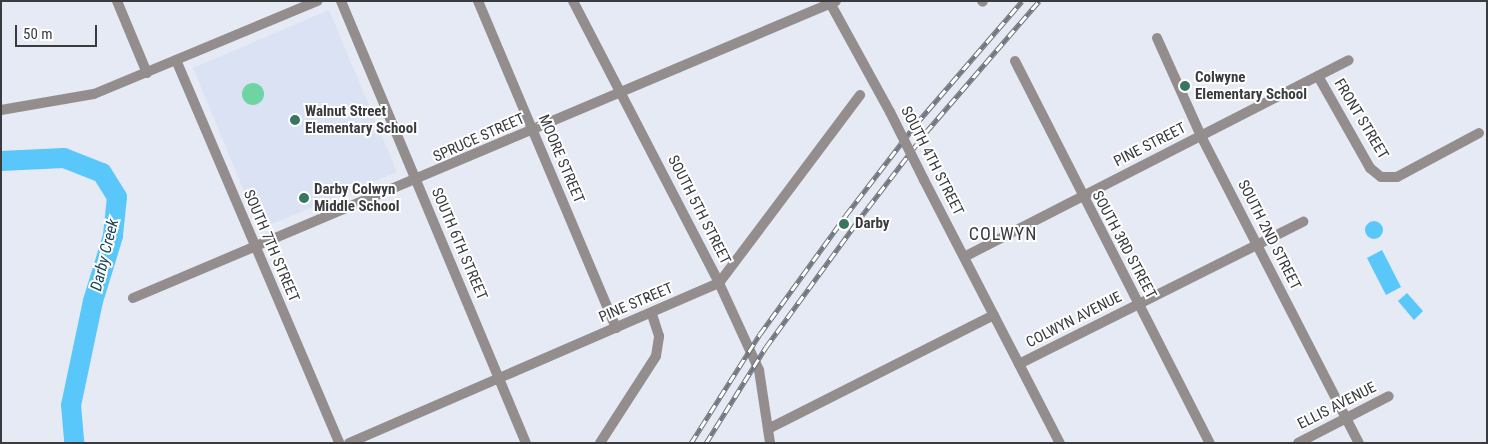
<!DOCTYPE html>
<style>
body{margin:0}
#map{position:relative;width:1488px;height:444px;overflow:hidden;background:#e5eaf4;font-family:"Roboto Condensed",sans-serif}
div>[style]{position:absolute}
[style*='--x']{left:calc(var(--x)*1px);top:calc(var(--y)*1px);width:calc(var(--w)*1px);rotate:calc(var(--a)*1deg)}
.built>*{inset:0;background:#dae2f4}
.green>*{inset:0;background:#6ed5a2}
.round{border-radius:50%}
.water>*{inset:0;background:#5ac7fa}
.river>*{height:20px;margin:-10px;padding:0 10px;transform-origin:10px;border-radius:10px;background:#5ac7fa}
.street>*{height:10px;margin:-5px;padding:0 5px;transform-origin:5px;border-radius:5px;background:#938e8d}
.rail>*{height:5px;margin-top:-2.5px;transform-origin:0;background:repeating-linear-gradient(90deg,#fff 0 9px,#73767c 0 18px);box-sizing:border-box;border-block:1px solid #73767c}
.street-bridge>*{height:10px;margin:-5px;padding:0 5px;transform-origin:5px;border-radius:5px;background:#938e8d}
.dots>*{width:14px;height:14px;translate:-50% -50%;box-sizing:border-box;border:2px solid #fff;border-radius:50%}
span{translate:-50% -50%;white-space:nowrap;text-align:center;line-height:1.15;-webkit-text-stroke:4px #fff;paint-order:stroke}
.poi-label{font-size:15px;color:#393b3f;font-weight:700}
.left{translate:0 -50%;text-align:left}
.street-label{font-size:15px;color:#393b3f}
.water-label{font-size:16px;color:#1a485d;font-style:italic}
.quarter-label{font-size:18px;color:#393b3f;letter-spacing:1px}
.frame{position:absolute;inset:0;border:2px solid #393b3f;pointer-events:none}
.scale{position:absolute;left:15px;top:25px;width:82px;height:22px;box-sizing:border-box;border:2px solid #393b3f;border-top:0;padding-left:6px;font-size:15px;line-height:18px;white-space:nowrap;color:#393b3f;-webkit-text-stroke:4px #fff;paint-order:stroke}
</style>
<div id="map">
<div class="built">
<i style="clip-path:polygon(329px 10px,397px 172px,260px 229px,193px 68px)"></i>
</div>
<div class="green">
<i class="round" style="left:242px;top:83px;width:22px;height:22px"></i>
</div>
<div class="water">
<i class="round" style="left:1365px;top:221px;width:18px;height:18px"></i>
<i style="clip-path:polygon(1382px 250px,1401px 287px,1386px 295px,1367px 258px)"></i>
<i style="clip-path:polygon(1407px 293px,1423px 311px,1414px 320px,1398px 301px)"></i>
</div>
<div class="river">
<i style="--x:1;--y:161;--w:63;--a:-2.7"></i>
<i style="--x:64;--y:158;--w:41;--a:21.5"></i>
<i style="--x:102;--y:173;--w:28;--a:58"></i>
<i style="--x:117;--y:197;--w:39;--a:96"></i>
<i style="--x:113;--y:236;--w:68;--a:107.1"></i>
<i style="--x:93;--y:301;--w:106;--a:101.9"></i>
<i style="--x:71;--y:405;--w:38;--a:85"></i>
</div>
<div class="street">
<i style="--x:117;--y:1;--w:78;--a:67.4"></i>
<i style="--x:341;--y:1;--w:479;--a:67.3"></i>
<i style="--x:478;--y:1;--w:355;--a:67.1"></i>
<i style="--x:573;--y:1;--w:318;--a:62.6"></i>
<i style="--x:719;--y:283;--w:96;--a:65.3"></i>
<i style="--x:759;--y:370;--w:74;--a:81.4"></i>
<i style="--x:829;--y:1;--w:127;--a:61.2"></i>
<i style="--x:982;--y:1;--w:1;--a:45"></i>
<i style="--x:1157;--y:38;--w:107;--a:65.8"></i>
<i style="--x:1201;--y:136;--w:345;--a:62.8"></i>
<i style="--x:176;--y:60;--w:416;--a:66.9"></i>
<i style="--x:1015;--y:61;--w:429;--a:63"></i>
<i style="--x:1318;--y:76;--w:106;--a:60.5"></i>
<i style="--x:1370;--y:168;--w:14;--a:39"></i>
<i style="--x:1381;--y:177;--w:16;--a:0"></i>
<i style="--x:1397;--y:177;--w:93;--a:-28.2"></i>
<i style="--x:1;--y:110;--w:94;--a:-9.8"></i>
<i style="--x:94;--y:94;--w:242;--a:-22.6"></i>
<i style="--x:924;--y:180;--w:296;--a:62.7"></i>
<i style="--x:964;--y:257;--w:432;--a:-27.1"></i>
<i style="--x:133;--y:298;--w:763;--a:-22.9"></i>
<i style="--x:1019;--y:364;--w:318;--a:-26.6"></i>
<i style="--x:768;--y:429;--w:253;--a:-26.8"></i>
<i style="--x:349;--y:443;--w:403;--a:-23.4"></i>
<i style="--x:719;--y:283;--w:235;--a:-53.1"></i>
<i style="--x:600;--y:443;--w:103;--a:-57.2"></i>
<i style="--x:656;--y:356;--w:20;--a:-81"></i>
<i style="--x:659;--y:336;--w:23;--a:-108"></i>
<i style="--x:1298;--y:443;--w:102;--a:-27.3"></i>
</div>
<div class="rail">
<i style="--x:691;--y:443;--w:129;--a:-57.7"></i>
<i style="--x:760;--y:334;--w:147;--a:-54.1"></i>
<i style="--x:846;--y:215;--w:115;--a:-52.4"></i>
<i style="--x:916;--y:124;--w:162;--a:-49.2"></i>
<i style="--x:706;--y:443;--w:113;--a:-58"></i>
<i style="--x:766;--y:347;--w:155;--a:-53.9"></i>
<i style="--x:857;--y:222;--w:113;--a:-52.5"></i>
<i style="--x:926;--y:132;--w:173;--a:-49.2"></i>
</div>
<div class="street-bridge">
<i style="--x:890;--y:112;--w:76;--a:63.4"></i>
</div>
<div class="dots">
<i style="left:1185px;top:86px;background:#397661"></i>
<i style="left:295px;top:120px;background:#397661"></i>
<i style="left:304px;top:198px;background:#397661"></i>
<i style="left:844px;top:224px;background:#397661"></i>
</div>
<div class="poi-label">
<span class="left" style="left:1195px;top:86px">Colwyne<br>Elementary School</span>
<span class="left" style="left:305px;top:120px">Walnut Street<br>Elementary School</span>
<span class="left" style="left:314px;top:198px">Darby Colwyn<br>Middle School</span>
<span class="left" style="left:855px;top:224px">Darby</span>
</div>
<div class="street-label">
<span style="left:1361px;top:119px;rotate:59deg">FRONT STREET</span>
<span style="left:479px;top:138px;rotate:-24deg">SPRUCE STREET</span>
<span style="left:1150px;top:145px;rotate:-27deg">PINE STREET</span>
<span style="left:561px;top:159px;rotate:67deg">MOORE STREET</span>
<span style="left:932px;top:161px;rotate:63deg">SOUTH 4TH STREET</span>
<span style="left:699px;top:210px;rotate:63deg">SOUTH 5TH STREET</span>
<span style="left:1269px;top:235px;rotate:63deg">SOUTH 2ND STREET</span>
<span style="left:459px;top:244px;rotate:67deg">SOUTH 6TH STREET</span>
<span style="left:1124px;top:245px;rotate:62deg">SOUTH 3RD STREET</span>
<span style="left:271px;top:246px;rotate:67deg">SOUTH 7TH STREET</span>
<span style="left:636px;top:303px;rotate:-23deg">PINE STREET</span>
<span style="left:1074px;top:320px;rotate:-27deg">COLWYN AVENUE</span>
<span style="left:1337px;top:406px;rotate:-27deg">ELLIS AVENUE</span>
</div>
<div class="water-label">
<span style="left:105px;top:255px;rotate:-76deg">Darby Creek</span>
</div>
<div class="quarter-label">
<span style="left:1003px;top:234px">COLWYN</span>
</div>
<div class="frame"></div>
<div class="scale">50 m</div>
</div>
